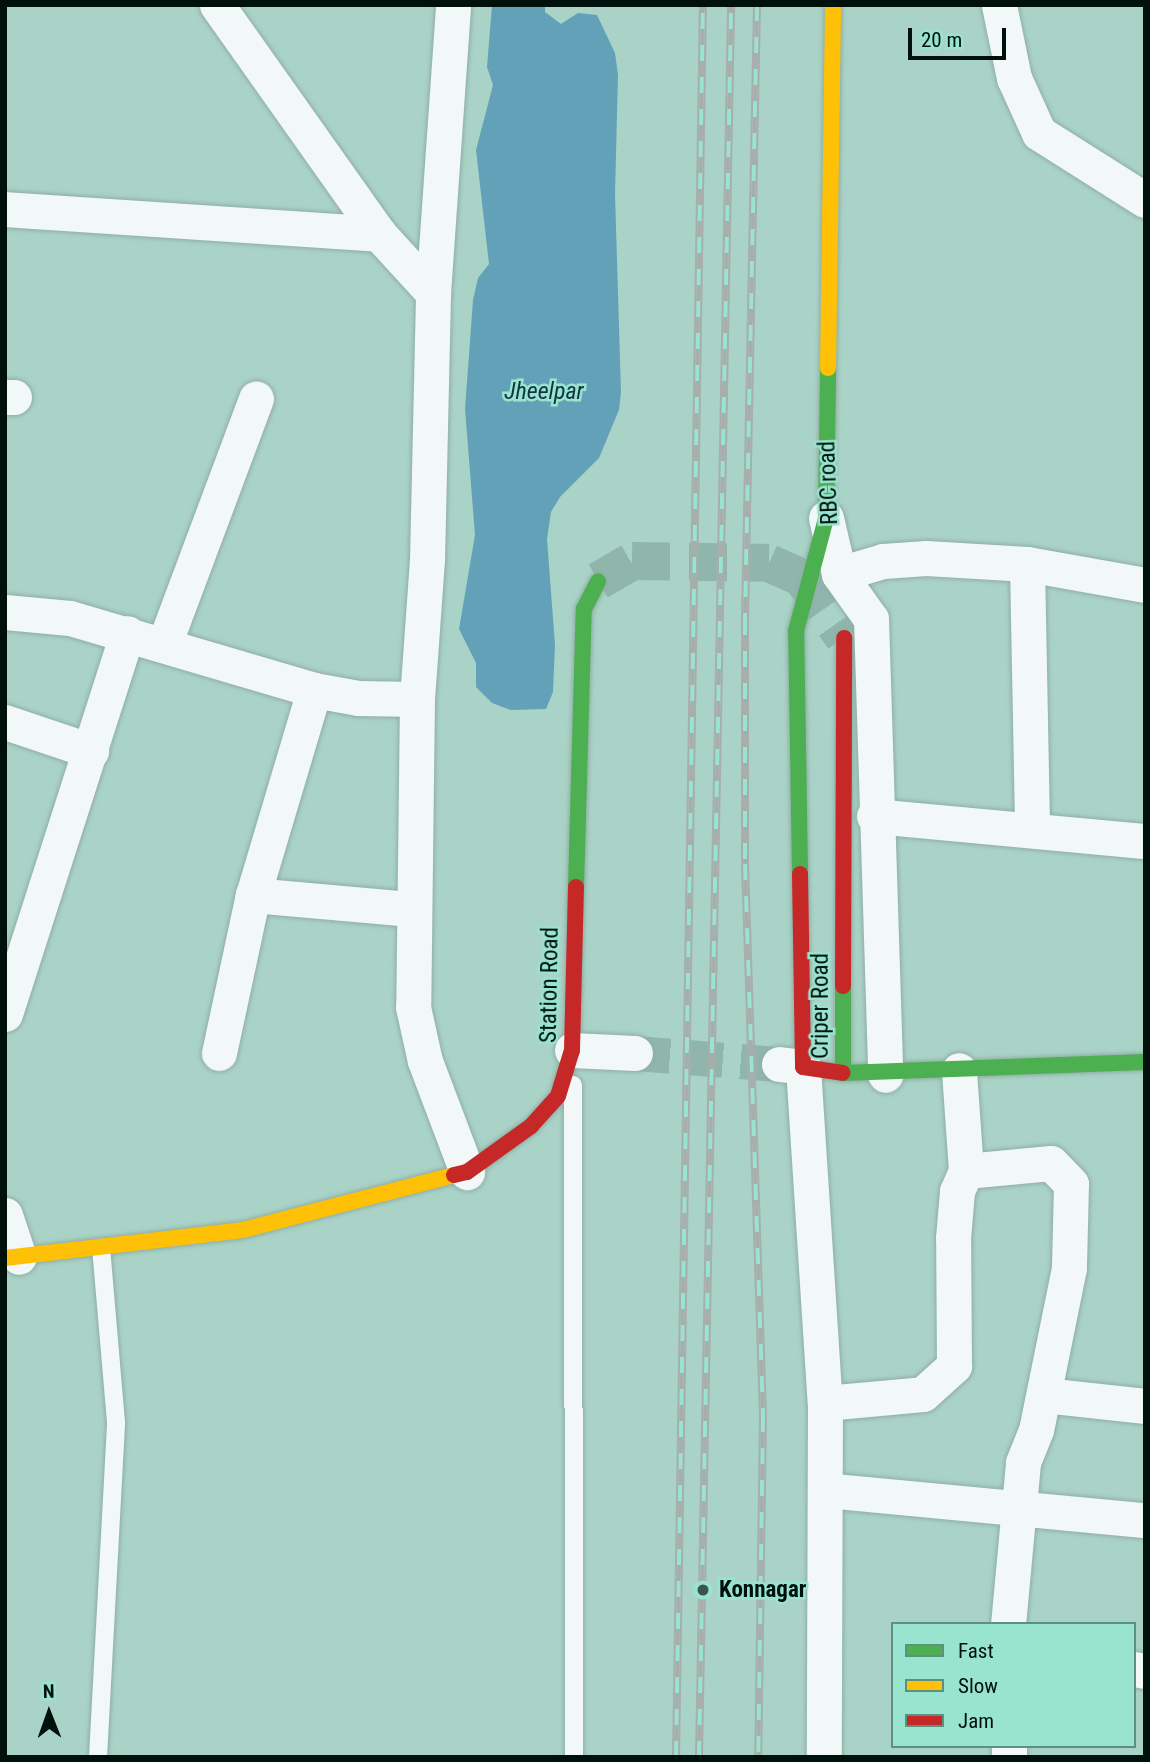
<!DOCTYPE html>
<style>
body{margin:0}
#map{position:relative;width:1150px;height:1762px;overflow:hidden;background:#aad3c7;font-family:"Roboto Condensed",sans-serif}
div>[style]{position:absolute}
[style*='--x']{left:calc(var(--x)*1px);top:calc(var(--y)*1px);width:calc(var(--w)*1px);rotate:calc(var(--a)*1deg)}
.water>*{inset:0;background:#63a1b8}
.street-tunnel>*{height:35px;margin-top:-17.5px;transform-origin:0;background:repeating-linear-gradient(90deg,#90b6ab 0 35px,transparent 0 53px)}
.secondary-tunnel>*{height:38px;margin-top:-19px;transform-origin:0;background:repeating-linear-gradient(90deg,#90b6ab 0 38px,transparent 0 57px)}
.roads{filter:drop-shadow(0 0 2px #8faea6) drop-shadow(0 0 2px #8faea6)}
.lane>*{height:18px;margin:-9px;padding:0 9px;transform-origin:9px;border-radius:9px;background:#f2f8f7}
.street>*{height:35px;margin:-17.5px;padding:0 17.5px;transform-origin:17.5px;border-radius:17.5px;background:#f2f8f7}
.fast>*{height:16px;margin:-8px;padding:0 8px;transform-origin:8px;border-radius:8px;background:#4caf50}
.slow>*{height:16px;margin:-8px;padding:0 8px;transform-origin:8px;border-radius:8px;background:#ffc107}
.jam>*{height:16px;margin:-8px;padding:0 8px;transform-origin:8px;border-radius:8px;background:#c62828}
.rail>*{height:8px;margin-top:-4px;transform-origin:0;background:repeating-linear-gradient(90deg,#99e4ce 0 16px,#a7afad 0 32px);box-sizing:border-box;border-block:2px solid #a7afad}
.dots>*{width:19px;height:19px;translate:-50% -50%;box-sizing:border-box;border:4px solid #99e4ce;border-radius:50%}
span{translate:-50% -50%;white-space:nowrap;text-align:center;line-height:1.15;-webkit-text-stroke:5px #99e4ce;paint-order:stroke}
.street-label{font-size:23px;color:#00110c}
.poi-label{font-size:23px;color:#00110c;font-weight:700}
.left{translate:0 -50%;text-align:left}
.water-label{font-size:24px;color:#123344;font-style:italic}
.frame{position:absolute;inset:0;border:7px solid #00110c;pointer-events:none}
.legend{position:absolute;left:891px;top:1622px;width:245px;height:126px;box-sizing:border-box;background:#99e4ce;border:2px solid #5c9080;margin:0;padding:9px 12px;list-style:none;font-size:21px;color:#00110c}
.legend li{display:flex;align-items:center;gap:14px;height:35px}
.legend b{width:35px;border:2px solid #5c9080}
.north{position:absolute;left:14px;top:1678px;width:70px;height:70px;-webkit-text-stroke:5px #99e4ce;paint-order:stroke;rotate:359deg;font-size:19px;font-weight:700;line-height:28px;text-align:center;color:#00110c}
.north::after{content:'';display:block;margin:auto;width:24px;height:32px;background:#00110c;clip-path:polygon(50% 0,100% 100%,50% 72%,0 100%)}
.scale{position:absolute;left:908px;top:28px;width:98px;height:32px;box-sizing:border-box;border:4px solid #00110c;border-top:0;padding-left:9px;font-size:21px;line-height:24px;white-space:nowrap;color:#00110c;-webkit-text-stroke:5px #99e4ce;paint-order:stroke}
</style>
<div id="map">
<div class="water">
<i style="clip-path:polygon(492px 5px,545px 5px,545px 12px,561px 24px,578px 13px,597px 15px,615px 53px,618px 75px,615px 194px,621px 392px,619px 410px,599px 458px,560px 497px,551px 512px,547px 539px,555px 645px,553px 692px,546px 709px,511px 710px,492px 703px,476px 687px,476px 663px,459px 629px,475px 535px,465px 409px,473px 300px,478px 278px,489px 264px,476px 150px,493px 85px,487px 67px)"></i>
</div>
<div class="street-tunnel">
<i style="--x:635;--y:1053;--w:144;--a:4.4"></i>
</div>
<div class="secondary-tunnel">
<i style="--x:598;--y:581;--w:39;--a:-30"></i>
<i style="--x:632;--y:561;--w:137;--a:0.8"></i>
<i style="--x:769;--y:563;--w:36;--a:24"></i>
<i style="--x:802;--y:578;--w:73;--a:55"></i>
</div>
<div class="roads">
<div class="lane">
<i style="--x:573;--y:1085;--w:672;--a:89.91"></i>
<i style="--x:98;--y:1757;--w:335;--a:-86.9"></i>
<i style="--x:116;--y:1422;--w:175;--a:-94.9"></i>
</div>
<div class="street">
<i style="--x:217;--y:5;--w:281;--a:54.7"></i>
<i style="--x:379;--y:234;--w:80;--a:47.5"></i>
<i style="--x:999;--y:5;--w:75;--a:78.4"></i>
<i style="--x:1014;--y:78;--w:60;--a:65.6"></i>
<i style="--x:1039;--y:133;--w:125;--a:32.3"></i>
<i style="--x:5;--y:209;--w:375;--a:3.8"></i>
<i style="--x:5;--y:397;--w:9;--a:0"></i>
<i style="--x:826;--y:518;--w:57;--a:76.9"></i>
<i style="--x:839;--y:574;--w:55;--a:54.6"></i>
<i style="--x:871;--y:619;--w:456;--a:88.2"></i>
<i style="--x:1027;--y:564;--w:266;--a:88.9"></i>
<i style="--x:839;--y:574;--w:46;--a:-16.5"></i>
<i style="--x:883;--y:561;--w:43;--a:-4"></i>
<i style="--x:926;--y:558;--w:101;--a:3.4"></i>
<i style="--x:1027;--y:564;--w:120;--a:10.1"></i>
<i style="--x:5;--y:612;--w:65;--a:5.3"></i>
<i style="--x:70;--y:618;--w:254;--a:16.4"></i>
<i style="--x:314;--y:690;--w:45;--a:10.3"></i>
<i style="--x:358;--y:698;--w:59;--a:1"></i>
<i style="--x:417;--y:699;--w:308;--a:90.7"></i>
<i style="--x:413;--y:1007;--w:55;--a:77.5"></i>
<i style="--x:425;--y:1061;--w:119;--a:69.3"></i>
<i style="--x:165;--y:642;--w:260;--a:-69.5"></i>
<i style="--x:417;--y:699;--w:139;--a:-85.9"></i>
<i style="--x:427;--y:560;--w:267;--a:-88.7"></i>
<i style="--x:433;--y:293;--w:289;--a:-86"></i>
<i style="--x:5;--y:722;--w:91;--a:18.6"></i>
<i style="--x:874;--y:816;--w:272;--a:5.3"></i>
<i style="--x:253;--y:895;--w:159;--a:5.1"></i>
<i style="--x:5;--y:1014;--w:400;--a:-72.2"></i>
<i style="--x:572;--y:1050;--w:63;--a:2.7"></i>
<i style="--x:219;--y:1053;--w:162;--a:-77.9"></i>
<i style="--x:253;--y:895;--w:214;--a:-73.4"></i>
<i style="--x:779;--y:1064;--w:24;--a:7"></i>
<i style="--x:803;--y:1067;--w:337;--a:86.3"></i>
<i style="--x:825;--y:1403;--w:354;--a:90.2"></i>
<i style="--x:966;--y:1171;--w:85;--a:-5.4"></i>
<i style="--x:1051;--y:1163;--w:29;--a:46"></i>
<i style="--x:1071;--y:1184;--w:84;--a:91.4"></i>
<i style="--x:1069;--y:1268;--w:165;--a:101.5"></i>
<i style="--x:1036;--y:1430;--w:35;--a:112"></i>
<i style="--x:1023;--y:1463;--w:162;--a:95.3"></i>
<i style="--x:5;--y:1215;--w:44;--a:71.6"></i>
<i style="--x:1044;--y:1395;--w:102;--a:6.2"></i>
<i style="--x:825;--y:1403;--w:98;--a:-5.2"></i>
<i style="--x:923;--y:1394;--w:42;--a:-42.1"></i>
<i style="--x:954;--y:1366;--w:128;--a:-90.4"></i>
<i style="--x:953;--y:1238;--w:47;--a:-85.1"></i>
<i style="--x:957;--y:1191;--w:22;--a:-66"></i>
<i style="--x:966;--y:1171;--w:101;--a:-94"></i>
<i style="--x:825;--y:1490;--w:321;--a:5.4"></i>
<i style="--x:1134;--y:1669;--w:11;--a:10"></i>
<i style="--x:1009;--y:1746;--w:11;--a:90"></i>
</div>
<div class="fast">
<i style="--x:800;--y:874;--w:243;--a:-90.9"></i>
<i style="--x:796;--y:631;--w:117;--a:-75.1"></i>
<i style="--x:826;--y:518;--w:150;--a:-89.2"></i>
<i style="--x:576;--y:887;--w:278;--a:-88.4"></i>
<i style="--x:584;--y:609;--w:31;--a:-63"></i>
<i style="--x:843;--y:986;--w:87;--a:90"></i>
<i style="--x:843;--y:1073;--w:302;--a:-2.1"></i>
</div>
<div class="slow">
<i style="--x:828;--y:368;--w:363;--a:-89.2"></i>
<i style="--x:5;--y:1258;--w:240;--a:-6.7"></i>
<i style="--x:243;--y:1230;--w:218;--a:-14.6"></i>
</div>
<div class="jam">
<i style="--x:800;--y:874;--w:193;--a:89.1"></i>
<i style="--x:803;--y:1067;--w:40;--a:8.5"></i>
<i style="--x:843;--y:986;--w:348;--a:-89.8"></i>
<i style="--x:454;--y:1175;--w:13;--a:-13"></i>
<i style="--x:467;--y:1172;--w:79;--a:-35.7"></i>
<i style="--x:531;--y:1126;--w:40;--a:-48"></i>
<i style="--x:558;--y:1096;--w:48;--a:-73.1"></i>
<i style="--x:572;--y:1050;--w:163;--a:-88.6"></i>
</div>
</div>
<div class="rail">
<i style="--x:757;--y:5;--w:614;--a:91.12"></i>
<i style="--x:745;--y:619;--w:245;--a:90"></i>
<i style="--x:745;--y:864;--w:552;--a:88.13"></i>
<i style="--x:763;--y:1416;--w:341;--a:90.8"></i>
<i style="--x:676;--y:1757;--w:1752;--a:-89.12"></i>
<i style="--x:699;--y:1757;--w:1752;--a:-88.95"></i>
</div>
<div class="dots">
<i style="left:703px;top:1590px;background:#3b554d"></i>
</div>
<div class="street-label">
<span style="left:829px;top:483px;rotate:-92deg">RBC road</span>
<span style="left:550px;top:985px;rotate:-89deg">Station Road</span>
<span style="left:821px;top:1006px;rotate:-90deg">Criper Road</span>
</div>
<div class="poi-label">
<span class="left" style="left:719px;top:1590px">Konnagar</span>
</div>
<div class="water-label">
<span style="left:544px;top:392px">Jheelpar</span>
</div>
<div class="frame"></div>
<ul class="legend">
<li><b style="height:9px;background:#4caf50"></b>Fast</li>
<li><b style="height:9px;background:#ffc107"></b>Slow</li>
<li><b style="height:9px;background:#c62828"></b>Jam</li>
</ul>
<div class="north">N</div>
<div class="scale">20 m</div>
</div>
